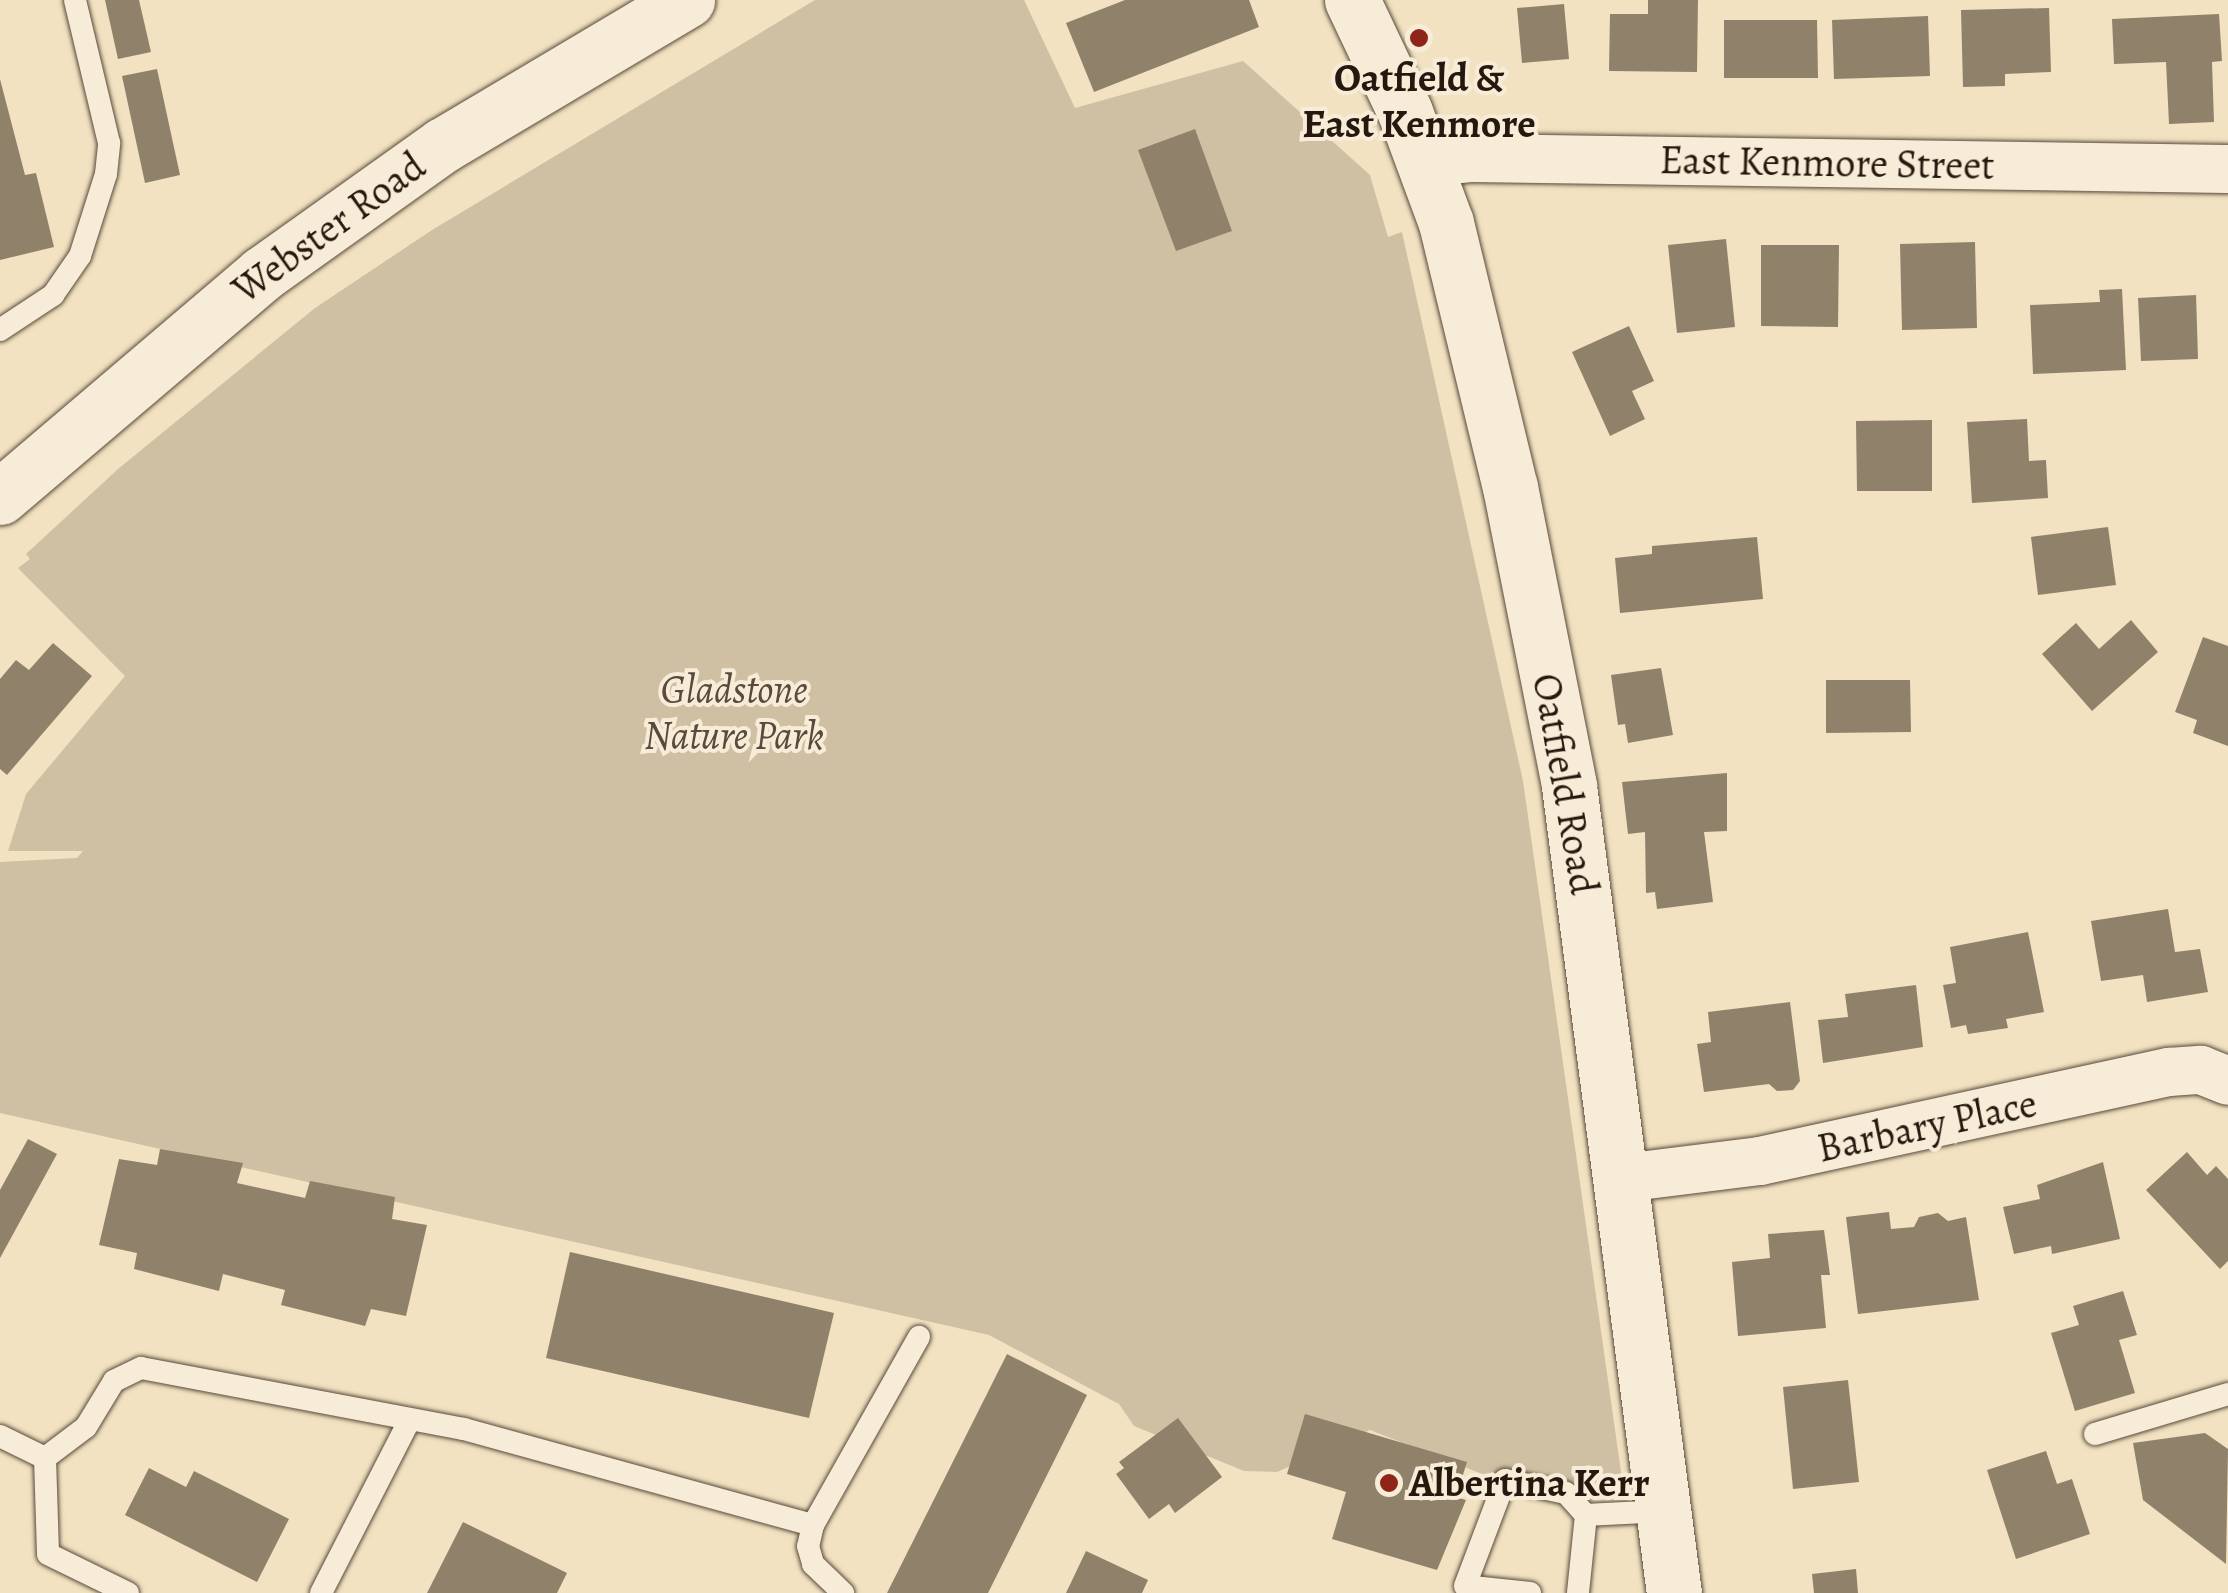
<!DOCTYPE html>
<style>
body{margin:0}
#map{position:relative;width:2228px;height:1593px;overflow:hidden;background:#f2e2c1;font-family:Alegreya,serif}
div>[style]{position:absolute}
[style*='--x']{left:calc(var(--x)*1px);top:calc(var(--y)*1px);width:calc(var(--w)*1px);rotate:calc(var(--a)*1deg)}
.green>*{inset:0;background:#cfc0a3}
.building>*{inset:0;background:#90816b}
.roads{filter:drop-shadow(0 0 2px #594a3b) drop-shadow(0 0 2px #594a3b)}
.service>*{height:22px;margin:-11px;padding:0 11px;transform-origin:11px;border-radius:11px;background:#f7ecd7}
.minor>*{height:48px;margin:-24px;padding:0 24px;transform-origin:24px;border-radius:24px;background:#f7ecd7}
.tertiary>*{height:55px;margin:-27.5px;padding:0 27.5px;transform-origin:27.5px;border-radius:27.5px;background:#f7ecd7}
.secondary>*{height:55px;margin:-27.5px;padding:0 27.5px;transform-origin:27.5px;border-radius:27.5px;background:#f7ecd7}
.dots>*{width:28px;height:28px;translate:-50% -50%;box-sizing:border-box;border:5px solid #f7ecd7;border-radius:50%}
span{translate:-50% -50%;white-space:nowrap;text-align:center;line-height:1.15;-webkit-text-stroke:8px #f7ecd7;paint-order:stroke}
.poi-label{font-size:40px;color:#26180e;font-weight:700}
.left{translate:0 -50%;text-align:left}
.street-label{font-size:40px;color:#26180e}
.park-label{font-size:40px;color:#594a3b;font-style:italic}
</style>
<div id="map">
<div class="green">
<i style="clip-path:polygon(815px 0,1024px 0,1075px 108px,1243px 61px,1370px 175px,1388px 237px,1402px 232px,1523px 781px,1624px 1493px,1609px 1489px,1604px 1498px,1579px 1503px,1518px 1488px,1370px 1430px,1277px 1472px,1244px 1471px,1134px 1426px,1119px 1404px,989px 1335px,0 1113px,0 862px,77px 858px,83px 851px,8px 851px,26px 794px,125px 676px,18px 568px,30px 559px,26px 554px,118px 469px,315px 308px,432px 230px)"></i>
</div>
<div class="building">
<i style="clip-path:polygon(105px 0,139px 0,151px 52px,118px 59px)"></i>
<i style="clip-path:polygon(1125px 0,1249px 0,1259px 27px,1094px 92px,1066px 23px)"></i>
<i style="clip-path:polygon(1648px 0,1698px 0,1697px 72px,1609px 71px,1610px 14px,1648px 14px)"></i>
<i style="clip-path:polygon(1564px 4px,1569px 59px,1522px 63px,1517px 8px)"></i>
<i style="clip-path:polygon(2049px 8px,2051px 72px,2005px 74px,2005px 86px,1963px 87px,1961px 10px)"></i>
<i style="clip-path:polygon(2219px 14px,2222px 61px,2212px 62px,2214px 122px,2169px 124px,2166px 62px,2114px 64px,2112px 19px)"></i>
<i style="clip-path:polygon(1928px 16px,1930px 76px,1834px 79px,1832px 20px)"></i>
<i style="clip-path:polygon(1724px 20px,1817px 20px,1818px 78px,1724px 78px)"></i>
<i style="clip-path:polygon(157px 69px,180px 175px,145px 183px,122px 76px)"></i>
<i style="clip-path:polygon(0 79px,25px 175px,36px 173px,54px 247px,0 260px)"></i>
<i style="clip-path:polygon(1195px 129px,1232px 231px,1176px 251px,1138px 150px)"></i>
<i style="clip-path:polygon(1726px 239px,1735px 327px,1677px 333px,1668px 245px)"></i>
<i style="clip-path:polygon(1975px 242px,1977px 328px,1902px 330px,1900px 244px)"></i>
<i style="clip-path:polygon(1761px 245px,1839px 245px,1838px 327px,1761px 326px)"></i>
<i style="clip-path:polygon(2122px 289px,2126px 370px,2033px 374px,2030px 305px,2100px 302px,2099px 290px)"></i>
<i style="clip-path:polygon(2196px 295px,2198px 359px,2141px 361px,2138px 298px)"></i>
<i style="clip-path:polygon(1629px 326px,1654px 381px,1632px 391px,1645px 419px,1610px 436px,1572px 352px)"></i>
<i style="clip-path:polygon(2027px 419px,2029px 461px,2046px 460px,2048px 498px,1972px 503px,1967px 422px)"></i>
<i style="clip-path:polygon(1932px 420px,1932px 491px,1857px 491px,1856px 421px)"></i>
<i style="clip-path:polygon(2108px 527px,2116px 585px,2038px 595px,2031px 537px)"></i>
<i style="clip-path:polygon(1757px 537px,1763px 599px,1620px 613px,1615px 558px,1652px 554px,1652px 546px)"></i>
<i style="clip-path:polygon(2131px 620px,2158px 652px,2092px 711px,2042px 654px,2076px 623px,2099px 649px)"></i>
<i style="clip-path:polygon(2203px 637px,2228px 646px,2228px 746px,2193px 733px,2197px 720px,2175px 712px)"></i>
<i style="clip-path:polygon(53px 643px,92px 676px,7px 775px,0 769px,0 679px,16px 660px,29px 670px)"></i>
<i style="clip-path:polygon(1661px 668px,1673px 735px,1628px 743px,1625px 724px,1618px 725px,1611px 675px)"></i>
<i style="clip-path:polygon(1826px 680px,1910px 680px,1911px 732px,1826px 733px)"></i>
<i style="clip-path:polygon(1727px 773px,1727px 831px,1704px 832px,1713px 902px,1657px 909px,1655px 892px,1646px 893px,1645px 832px,1628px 834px,1622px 782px)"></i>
<i style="clip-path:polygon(2168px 909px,2175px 952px,2200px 949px,2208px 992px,2147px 1002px,2143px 975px,2101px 981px,2091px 921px)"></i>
<i style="clip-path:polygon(2028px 932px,2044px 1012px,2006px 1019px,2008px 1028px,1968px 1034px,1966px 1025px,1951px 1028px,1943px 985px,1956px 983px,1950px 947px)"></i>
<i style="clip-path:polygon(1916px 985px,1923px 1047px,1823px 1063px,1818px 1020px,1848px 1017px,1845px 994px)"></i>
<i style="clip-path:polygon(1790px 1002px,1800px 1081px,1793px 1090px,1777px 1091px,1769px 1084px,1704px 1092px,1697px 1044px,1711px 1042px,1708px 1012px)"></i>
<i style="clip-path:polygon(28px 1139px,57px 1154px,0 1258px,0 1190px)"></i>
<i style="clip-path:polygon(160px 1149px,243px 1163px,237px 1183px,305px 1198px,310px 1181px,395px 1197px,392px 1219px,427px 1225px,406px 1316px,371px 1309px,365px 1326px,281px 1305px,285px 1290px,223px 1274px,219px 1291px,134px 1269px,137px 1253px,99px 1245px,119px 1159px,157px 1165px)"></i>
<i style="clip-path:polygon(2187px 1152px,2207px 1175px,2216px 1166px,2228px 1179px,2228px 1261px,2220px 1269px,2146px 1190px)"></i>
<i style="clip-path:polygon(2103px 1162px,2120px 1239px,2052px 1254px,2051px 1246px,2014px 1254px,2003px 1207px,2040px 1199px,2037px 1185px)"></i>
<i style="clip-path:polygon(1889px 1212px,1891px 1229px,1914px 1227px,1919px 1217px,1938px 1213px,1948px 1221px,1966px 1217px,1979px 1300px,1858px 1314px,1846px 1217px)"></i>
<i style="clip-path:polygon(1824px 1230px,1830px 1275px,1821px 1275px,1826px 1328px,1738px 1336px,1732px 1262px,1770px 1258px,1768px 1234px)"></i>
<i style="clip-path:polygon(570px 1252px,834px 1313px,809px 1418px,546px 1358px)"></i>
<i style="clip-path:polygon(2123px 1291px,2137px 1335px,2119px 1340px,2135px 1393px,2075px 1411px,2051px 1333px,2079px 1325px,2073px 1306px)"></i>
<i style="clip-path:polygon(1007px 1354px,1087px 1395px,988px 1593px,887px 1593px)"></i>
<i style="clip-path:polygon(1848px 1380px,1859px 1482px,1793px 1489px,1783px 1387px)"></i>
<i style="clip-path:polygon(1305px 1414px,1467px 1462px,1456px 1497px,1466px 1500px,1437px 1570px,1332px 1539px,1346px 1492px,1287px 1474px)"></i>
<i style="clip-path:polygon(1178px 1418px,1222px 1477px,1175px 1513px,1169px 1504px,1149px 1519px,1116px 1474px,1124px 1468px,1119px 1462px)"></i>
<i style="clip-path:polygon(2205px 1433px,2228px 1449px,2226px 1564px,2143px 1500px,2133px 1443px)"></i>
<i style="clip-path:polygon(2046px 1451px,2057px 1484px,2072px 1479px,2090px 1534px,2016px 1559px,1987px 1470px)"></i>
<i style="clip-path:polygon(149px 1468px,186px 1487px,194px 1471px,289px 1519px,257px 1582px,125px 1515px)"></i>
<i style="clip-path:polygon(463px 1522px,567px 1573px,557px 1593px,427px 1593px)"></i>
<i style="clip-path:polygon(1086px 1551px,1148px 1580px,1142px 1593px,1066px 1593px)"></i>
<i style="clip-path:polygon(1856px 1569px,1858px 1593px,1814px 1593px,1812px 1574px)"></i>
</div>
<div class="roads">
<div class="service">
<i style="--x:0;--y:330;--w:64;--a:-33.4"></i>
<i style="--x:53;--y:295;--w:47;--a:-55.3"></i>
<i style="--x:80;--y:256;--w:86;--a:-72.4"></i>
<i style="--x:106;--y:174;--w:31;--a:-84"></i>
<i style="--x:109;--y:143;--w:147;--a:-103.4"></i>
<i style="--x:2095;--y:1434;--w:139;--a:-16.7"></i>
<i style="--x:0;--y:1436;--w:50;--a:26.1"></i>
<i style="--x:45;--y:1458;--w:51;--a:-37.1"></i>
<i style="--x:86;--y:1427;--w:54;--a:-58.7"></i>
<i style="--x:114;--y:1381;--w:30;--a:-26"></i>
<i style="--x:141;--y:1368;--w:329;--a:10.7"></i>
<i style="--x:464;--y:1429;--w:362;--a:15.4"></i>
<i style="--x:813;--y:1525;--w:216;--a:-60.6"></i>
<i style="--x:45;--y:1458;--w:96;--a:88.2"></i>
<i style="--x:48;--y:1554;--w:89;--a:26"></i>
<i style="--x:1586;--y:1515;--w:78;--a:-2.9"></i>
<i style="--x:813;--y:1525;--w:22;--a:103"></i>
<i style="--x:808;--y:1546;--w:19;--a:74"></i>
<i style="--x:813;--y:1564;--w:42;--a:44"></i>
<i style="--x:321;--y:1593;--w:193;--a:-62.9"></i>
<i style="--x:1530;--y:1593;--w:65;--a:-173.9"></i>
<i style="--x:1465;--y:1586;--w:113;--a:-69.3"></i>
<i style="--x:1505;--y:1480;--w:62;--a:12"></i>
<i style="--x:1566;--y:1493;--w:30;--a:48"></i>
<i style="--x:1586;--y:1515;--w:78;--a:95.9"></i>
</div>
<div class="minor">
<i style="--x:1425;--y:163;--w:47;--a:-6.1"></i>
<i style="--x:1472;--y:158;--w:756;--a:0.83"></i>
<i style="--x:1623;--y:1178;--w:138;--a:-7.1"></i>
<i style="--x:1760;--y:1161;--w:419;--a:-12.3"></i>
<i style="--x:2169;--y:1072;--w:32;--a:-4"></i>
<i style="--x:2201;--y:1070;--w:29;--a:22"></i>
</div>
<div class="tertiary">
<i style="--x:0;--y:497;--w:344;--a:-40.4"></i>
<i style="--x:262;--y:274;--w:222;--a:-35.5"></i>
<i style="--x:443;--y:145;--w:284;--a:-30.7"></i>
</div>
<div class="secondary">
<i style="--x:1352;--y:0;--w:124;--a:64.7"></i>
<i style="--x:1405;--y:112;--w:118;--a:69.7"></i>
<i style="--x:1446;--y:223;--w:272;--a:76.4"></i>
<i style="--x:1510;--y:487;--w:305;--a:78.8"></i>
<i style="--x:1569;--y:786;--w:814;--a:82.59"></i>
</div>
</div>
<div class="dots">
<i style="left:1419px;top:38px;background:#8f2418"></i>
<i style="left:1389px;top:1483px;background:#8f2418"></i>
</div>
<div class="poi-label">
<span style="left:1419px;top:101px">Oatfield &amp;<br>East Kenmore</span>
<span class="left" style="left:1409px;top:1483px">Albertina Kerr</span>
</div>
<div class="street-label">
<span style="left:1827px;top:163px;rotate:1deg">East Kenmore Street</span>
<span style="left:329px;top:228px;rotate:-36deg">Webster Road</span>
<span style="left:1565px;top:784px;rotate:80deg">Oatfield Road</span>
<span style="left:1927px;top:1126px;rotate:-12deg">Barbary Place</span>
</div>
<div class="park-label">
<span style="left:734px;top:713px">Gladstone<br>Nature Park</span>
</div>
</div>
